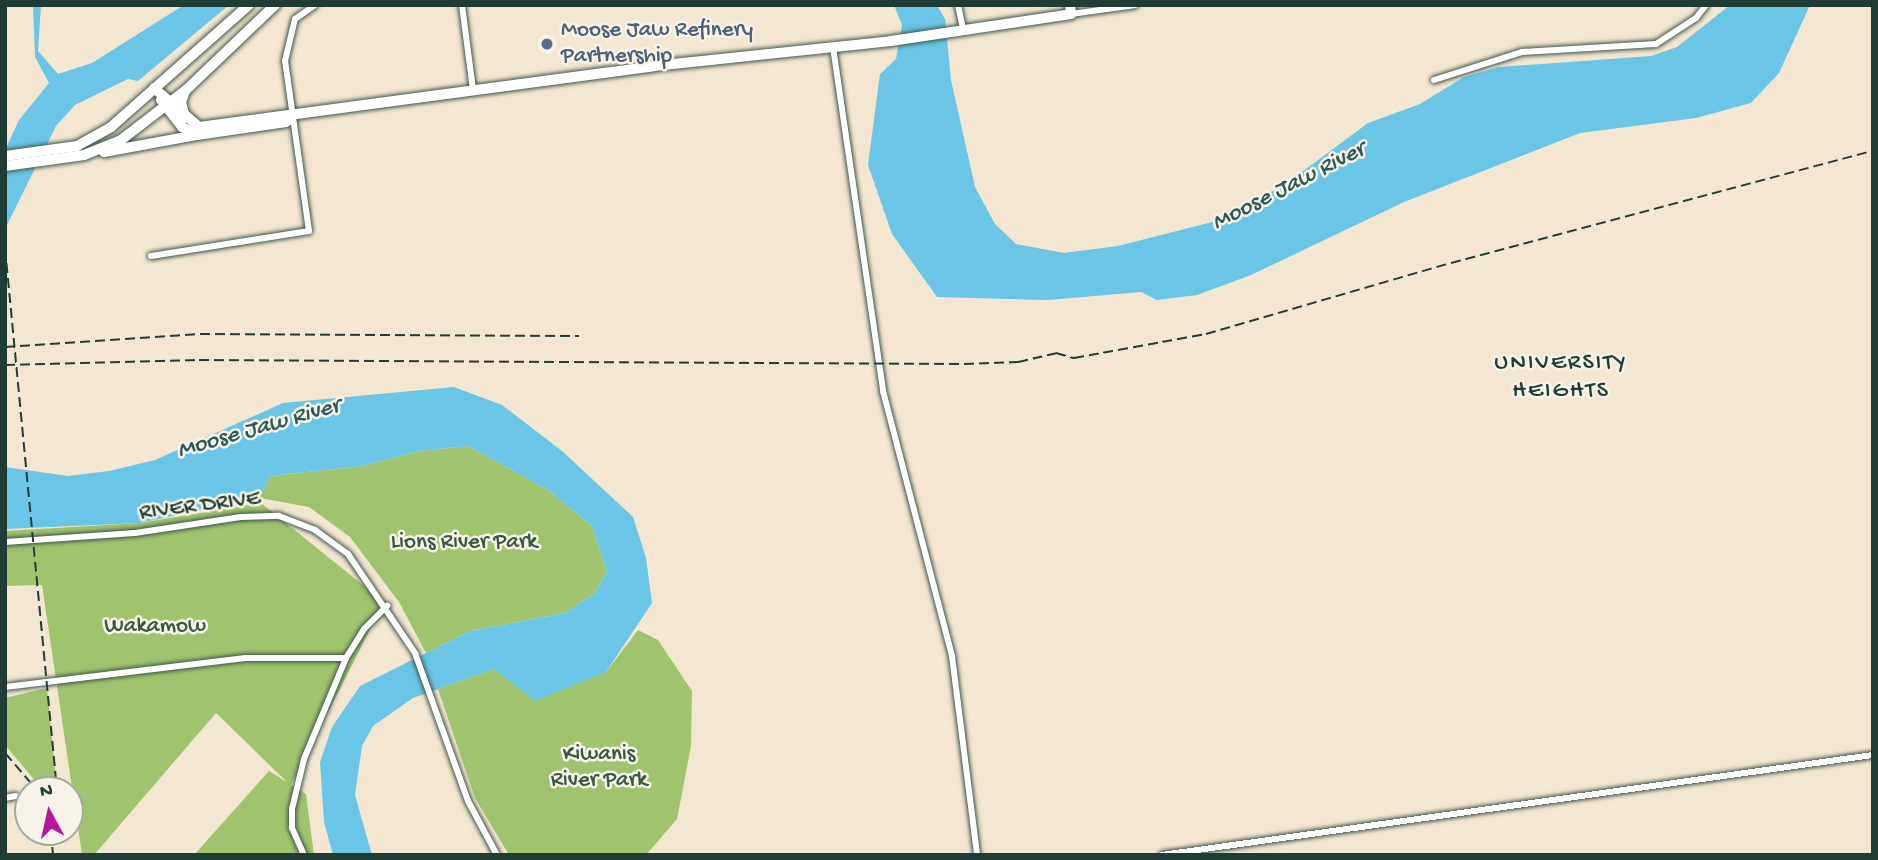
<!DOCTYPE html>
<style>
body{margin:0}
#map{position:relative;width:1878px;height:860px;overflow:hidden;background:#f4e7d1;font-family:"Gochi Hand",sans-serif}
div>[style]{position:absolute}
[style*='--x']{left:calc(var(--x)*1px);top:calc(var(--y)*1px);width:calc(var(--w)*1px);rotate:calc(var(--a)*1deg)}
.green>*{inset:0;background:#a0c46e}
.water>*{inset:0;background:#6ac5e7}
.roads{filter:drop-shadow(0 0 2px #3f564c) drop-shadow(0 0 2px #3f564c)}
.street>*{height:6px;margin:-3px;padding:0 3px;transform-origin:3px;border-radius:3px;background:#fff}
.secondary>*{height:10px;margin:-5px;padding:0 5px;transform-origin:5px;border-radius:5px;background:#fff}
.primary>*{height:10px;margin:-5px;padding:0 5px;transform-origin:5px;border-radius:5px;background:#fff}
.rail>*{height:2px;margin-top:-1px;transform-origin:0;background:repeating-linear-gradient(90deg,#1f3d34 0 10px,transparent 0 15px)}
.dots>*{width:19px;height:19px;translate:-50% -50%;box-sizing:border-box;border:4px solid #f7f3e8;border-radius:50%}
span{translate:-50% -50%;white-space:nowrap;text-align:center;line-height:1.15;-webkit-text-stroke:5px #f7f3e8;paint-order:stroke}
.service-label{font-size:23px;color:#4e5e75}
.left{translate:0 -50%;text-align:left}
.street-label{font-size:23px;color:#1f3d34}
.park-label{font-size:23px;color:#395840}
.water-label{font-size:24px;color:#2e5858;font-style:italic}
.neighbourhood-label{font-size:24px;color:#1f3d34;letter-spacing:2px}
.frame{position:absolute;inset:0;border:7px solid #1f3d34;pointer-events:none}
.north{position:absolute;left:14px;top:776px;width:70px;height:70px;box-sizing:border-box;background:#f7f3e8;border:2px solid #a1aaa0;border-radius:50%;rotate:352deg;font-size:19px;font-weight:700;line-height:28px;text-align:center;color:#1f3d34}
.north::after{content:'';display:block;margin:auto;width:24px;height:32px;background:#b5179e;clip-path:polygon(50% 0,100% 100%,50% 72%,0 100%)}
</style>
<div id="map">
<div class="green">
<i style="clip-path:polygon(468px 446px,548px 490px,592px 526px,607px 571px,595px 593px,565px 613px,470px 631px,426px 653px,399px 602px,350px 537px,309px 507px,260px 498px,270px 476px,363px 466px,419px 451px)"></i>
<i style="clip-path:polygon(261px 503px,384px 602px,291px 785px,306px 794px,314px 855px,194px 855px,269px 771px,287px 782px,216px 713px,94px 855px,82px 855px,42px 585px,5px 586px,5px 531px,139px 523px)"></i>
<i style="clip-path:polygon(638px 630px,658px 640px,692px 691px,691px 746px,677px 819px,646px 855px,509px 855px,475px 798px,438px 689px,494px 669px,606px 672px)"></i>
<i style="clip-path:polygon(47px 688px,57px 790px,43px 790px,5px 745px,5px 698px)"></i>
</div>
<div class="water">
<i style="clip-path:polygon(33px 5px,41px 5px,38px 51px,58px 74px,92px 63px,184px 5px,229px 5px,138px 81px,128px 79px,75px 105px,56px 126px,5px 229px,5px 150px,19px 120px,49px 83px,35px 57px)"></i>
<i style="clip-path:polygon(894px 5px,937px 5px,945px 19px,951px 80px,975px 187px,995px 224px,1016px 244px,1064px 253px,1118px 246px,1220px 220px,1287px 183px,1368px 123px,1420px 104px,1464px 77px,1499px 67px,1651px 56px,1677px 47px,1730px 5px,1810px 5px,1779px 73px,1751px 103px,1696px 118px,1580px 133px,1404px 202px,1251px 275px,1197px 295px,1157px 300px,1141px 292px,1048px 300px,937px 297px,892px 234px,868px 165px,880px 74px,896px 59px,902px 25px)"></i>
<i style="clip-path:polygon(454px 387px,502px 405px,562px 451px,633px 517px,646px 558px,652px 603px,606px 672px,535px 701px,494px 669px,413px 698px,373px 726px,362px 746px,355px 795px,372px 855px,333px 855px,324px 822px,320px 762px,332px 727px,360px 686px,470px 631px,565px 613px,595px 593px,607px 571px,592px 526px,548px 490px,468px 446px,419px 451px,363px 466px,270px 476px,260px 498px,139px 523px,5px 529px,5px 467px,68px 476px,109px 471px,155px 460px,283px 403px)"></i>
</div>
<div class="roads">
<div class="street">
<i style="--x:462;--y:5;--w:86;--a:82.6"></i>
<i style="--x:958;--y:5;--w:25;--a:78"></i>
<i style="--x:1071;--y:14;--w:65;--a:-8"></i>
<i style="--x:833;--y:47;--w:348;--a:81.7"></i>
<i style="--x:883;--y:391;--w:274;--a:75.4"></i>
<i style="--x:952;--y:656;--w:201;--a:82.8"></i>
<i style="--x:1434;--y:80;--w:92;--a:-17.7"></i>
<i style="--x:1522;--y:52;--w:134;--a:-3.4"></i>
<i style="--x:1656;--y:44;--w:48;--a:-33"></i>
<i style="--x:1696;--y:18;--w:16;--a:-52"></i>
<i style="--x:151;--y:256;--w:160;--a:-9"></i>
<i style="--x:309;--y:231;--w:172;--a:-98"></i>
<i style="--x:285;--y:61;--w:43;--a:-76.6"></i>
<i style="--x:295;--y:19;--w:24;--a:-35"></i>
<i style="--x:5;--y:542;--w:130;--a:-4"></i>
<i style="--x:135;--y:533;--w:107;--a:-8.6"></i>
<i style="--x:241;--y:517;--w:38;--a:-2"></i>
<i style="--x:279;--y:516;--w:39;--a:21"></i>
<i style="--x:315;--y:530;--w:41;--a:36"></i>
<i style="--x:348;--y:554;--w:120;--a:55.9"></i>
<i style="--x:415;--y:653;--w:157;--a:70.3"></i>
<i style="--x:468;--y:801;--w:61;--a:61.8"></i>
<i style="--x:5;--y:687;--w:242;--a:-6.9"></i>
<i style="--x:245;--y:658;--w:101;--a:0"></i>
<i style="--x:5;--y:798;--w:11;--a:-10"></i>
<i style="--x:304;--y:855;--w:30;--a:-114"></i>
<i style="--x:292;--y:828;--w:19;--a:-90"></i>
<i style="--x:292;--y:809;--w:51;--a:-76.5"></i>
<i style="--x:304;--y:759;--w:109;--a:-67.4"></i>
<i style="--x:346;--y:658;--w:34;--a:-58"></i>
<i style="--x:364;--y:629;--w:33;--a:-45"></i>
<i style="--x:1162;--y:855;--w:718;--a:-8.01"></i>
</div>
<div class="secondary">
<i style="--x:154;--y:88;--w:60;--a:40.9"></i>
<i style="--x:199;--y:127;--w:459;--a:-7.6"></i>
<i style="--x:654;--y:66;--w:238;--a:-6"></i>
<i style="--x:891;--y:41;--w:182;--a:-8.5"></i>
<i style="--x:1071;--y:14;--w:9;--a:-96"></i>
<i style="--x:161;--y:100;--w:34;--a:52"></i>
<i style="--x:182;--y:127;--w:17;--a:28"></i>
<i style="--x:197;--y:135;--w:90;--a:-8.3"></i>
<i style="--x:286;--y:122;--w:8;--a:-45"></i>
</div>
<div class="primary">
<i style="--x:185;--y:118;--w:16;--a:-104"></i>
<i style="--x:181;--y:102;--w:12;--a:-70"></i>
<i style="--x:104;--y:152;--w:95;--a:-10.4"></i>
<i style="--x:5;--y:156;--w:73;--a:-7.9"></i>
<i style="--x:77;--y:146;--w:39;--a:-29"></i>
<i style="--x:111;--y:127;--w:184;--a:-41.5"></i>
<i style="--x:5;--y:166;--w:80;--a:-7.9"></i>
<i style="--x:84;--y:155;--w:40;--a:-22"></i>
<i style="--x:121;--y:140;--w:82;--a:-37.6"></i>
<i style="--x:186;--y:90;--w:123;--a:-43.7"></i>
</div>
</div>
<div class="rail">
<i style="--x:5;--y:248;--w:544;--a:84.52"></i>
<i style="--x:5;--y:347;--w:195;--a:-3.8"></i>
<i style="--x:200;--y:334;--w:379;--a:0.3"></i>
<i style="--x:5;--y:365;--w:194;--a:-1.5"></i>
<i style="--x:199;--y:360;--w:765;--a:0.3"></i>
<i style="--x:964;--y:364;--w:54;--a:-2.1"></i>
<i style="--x:1018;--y:362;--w:39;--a:-13"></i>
<i style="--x:1056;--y:353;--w:19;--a:16"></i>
<i style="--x:1074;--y:358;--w:134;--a:-10.3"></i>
<i style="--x:1206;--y:334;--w:255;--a:-16.2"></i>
<i style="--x:1451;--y:263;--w:437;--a:-14.9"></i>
<i style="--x:5;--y:753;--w:49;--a:49.1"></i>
<i style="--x:51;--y:832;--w:23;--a:85"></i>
</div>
<div class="dots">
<i style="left:547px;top:44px;background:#5c6f8a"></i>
</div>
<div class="service-label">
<span class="left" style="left:561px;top:44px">Moose Jaw Refinery<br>Partnership</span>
</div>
<div class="street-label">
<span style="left:200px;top:507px;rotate:-7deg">RIVER DRIVE</span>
</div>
<div class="park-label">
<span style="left:464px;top:543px">Lions River Park</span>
<span style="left:155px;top:627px">Wakamow</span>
<span style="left:599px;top:768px">Kiwanis<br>River Park</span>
</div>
<div class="water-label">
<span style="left:1289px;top:187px;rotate:-27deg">Moose Jaw River</span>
<span style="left:259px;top:429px;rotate:-16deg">Moose Jaw River</span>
</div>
<div class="neighbourhood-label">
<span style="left:1561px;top:378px">UNIVERSITY<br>HEIGHTS</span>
</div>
<div class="frame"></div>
<div class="north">N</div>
</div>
